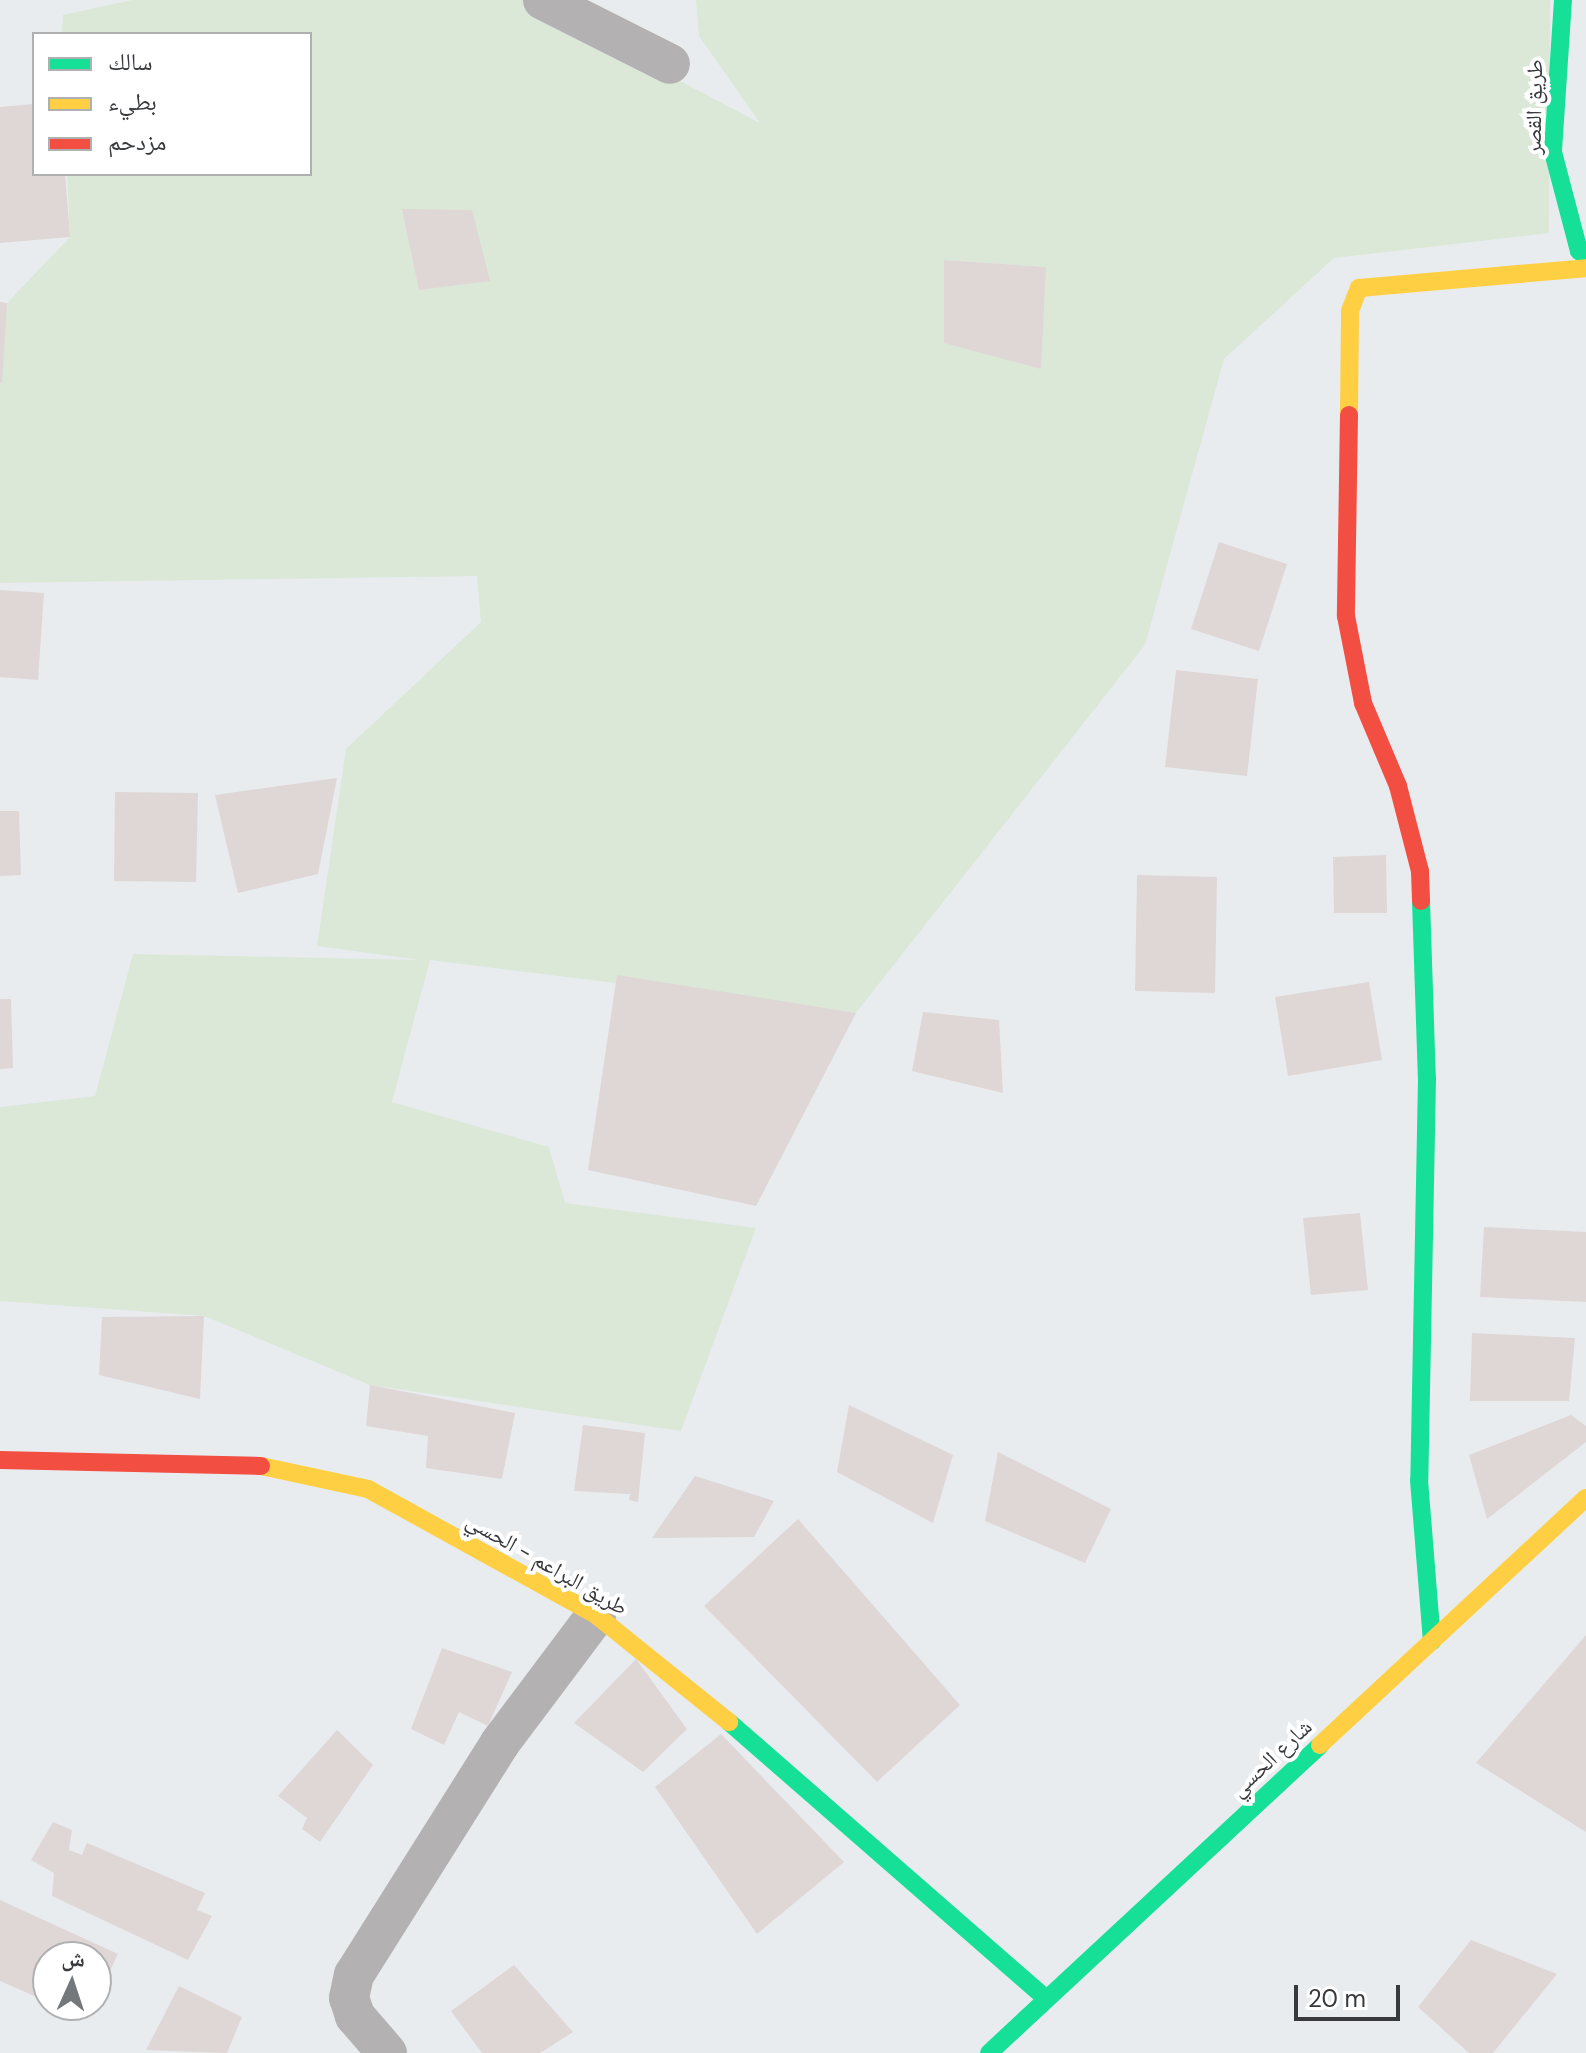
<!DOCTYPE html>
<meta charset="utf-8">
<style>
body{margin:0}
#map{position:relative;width:1586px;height:2053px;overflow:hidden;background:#e9ecef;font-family:"DM Sans","Noto Naskh Arabic",sans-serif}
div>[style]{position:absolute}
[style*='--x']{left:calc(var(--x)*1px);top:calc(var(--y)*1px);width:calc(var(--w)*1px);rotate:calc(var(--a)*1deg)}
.green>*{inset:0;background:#dbe8d8}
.building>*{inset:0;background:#dfd6d6}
.street>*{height:40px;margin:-20px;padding:0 20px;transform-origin:20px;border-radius:20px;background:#b3b1b2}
.fast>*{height:18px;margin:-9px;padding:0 9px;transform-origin:9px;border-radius:9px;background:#16e098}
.slow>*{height:18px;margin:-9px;padding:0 9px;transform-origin:9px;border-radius:9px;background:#ffcf43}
.jam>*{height:18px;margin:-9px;padding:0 9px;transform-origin:9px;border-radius:9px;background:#f24e42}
span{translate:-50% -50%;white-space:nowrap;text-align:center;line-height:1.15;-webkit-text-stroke:8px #fff;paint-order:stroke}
.street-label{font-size:22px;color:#37393c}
.legend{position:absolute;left:32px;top:32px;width:280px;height:144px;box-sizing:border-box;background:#fff;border:2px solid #afb0b1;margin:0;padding:10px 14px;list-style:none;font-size:24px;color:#37393c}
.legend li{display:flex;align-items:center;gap:16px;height:40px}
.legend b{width:40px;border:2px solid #afb0b1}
.north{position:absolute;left:32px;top:1941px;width:80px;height:80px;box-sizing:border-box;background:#fff;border:2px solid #afb0b1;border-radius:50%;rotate:3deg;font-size:22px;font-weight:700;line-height:32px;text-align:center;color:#37393c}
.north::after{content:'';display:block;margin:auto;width:28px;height:36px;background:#75787b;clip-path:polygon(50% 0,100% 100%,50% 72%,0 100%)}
.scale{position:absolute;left:1294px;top:1985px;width:106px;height:36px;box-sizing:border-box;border:4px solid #37393c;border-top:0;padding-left:10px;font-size:24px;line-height:28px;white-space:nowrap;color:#37393c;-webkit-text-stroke:6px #fff;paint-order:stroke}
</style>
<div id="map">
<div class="green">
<i style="clip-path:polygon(evenodd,132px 0,526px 0,760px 123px,699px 36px,696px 0,1550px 0,1549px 233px,1334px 258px,1224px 359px,1145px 645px,856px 1013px,430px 960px,392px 1102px,549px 1147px,565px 1203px,756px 1228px,681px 1431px,370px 1385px,204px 1316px,0 1301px,0 1107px,95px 1096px,133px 954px,420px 960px,317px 946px,346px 749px,481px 622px,477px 576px,0 583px,0 388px,7px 303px,70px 237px,67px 174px,310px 174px,310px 34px,62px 34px,63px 15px,132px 0,945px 260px,1045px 267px,945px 343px,945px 260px)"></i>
</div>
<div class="building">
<i style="clip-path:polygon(34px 104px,34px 174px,65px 174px,70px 237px,0 243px,0 107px)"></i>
<i style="clip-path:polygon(402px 209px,472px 210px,490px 281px,419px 290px)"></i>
<i style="clip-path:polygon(944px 260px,1046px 267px,1041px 369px,944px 343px)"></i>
<i style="clip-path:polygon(0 302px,7px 303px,2px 383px,0 383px)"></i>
<i style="clip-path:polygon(1219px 542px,1287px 564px,1259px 651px,1191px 629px)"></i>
<i style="clip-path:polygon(0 590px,44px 593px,38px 680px,0 677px)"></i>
<i style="clip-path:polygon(1176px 670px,1258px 679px,1247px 776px,1165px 767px)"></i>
<i style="clip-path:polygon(337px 778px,318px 874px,238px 893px,215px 795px)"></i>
<i style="clip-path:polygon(115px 792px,198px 793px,196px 882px,114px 881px)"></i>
<i style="clip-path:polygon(0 811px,19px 811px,21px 875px,0 876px)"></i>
<i style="clip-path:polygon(1386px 855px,1387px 913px,1334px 913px,1333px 857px)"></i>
<i style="clip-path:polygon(1137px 875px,1217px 877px,1215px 993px,1135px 991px)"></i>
<i style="clip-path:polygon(617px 975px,856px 1013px,756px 1206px,588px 1170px)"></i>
<i style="clip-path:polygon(1369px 982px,1382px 1060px,1288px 1076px,1275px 997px)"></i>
<i style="clip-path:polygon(0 999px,11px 999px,13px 1068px,0 1069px)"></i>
<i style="clip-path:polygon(923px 1012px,999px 1020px,1003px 1093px,912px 1071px)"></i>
<i style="clip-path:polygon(1360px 1213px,1368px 1290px,1311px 1295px,1303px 1218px)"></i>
<i style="clip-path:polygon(1484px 1227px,1586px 1232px,1586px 1302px,1480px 1297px)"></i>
<i style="clip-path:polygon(204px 1316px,200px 1399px,99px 1375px,102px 1317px)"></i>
<i style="clip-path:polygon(1472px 1333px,1575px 1338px,1569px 1401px,1470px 1401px)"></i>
<i style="clip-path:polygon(370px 1385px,515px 1413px,502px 1479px,426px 1468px,428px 1436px,366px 1426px)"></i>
<i style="clip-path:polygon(849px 1405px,953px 1455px,933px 1523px,837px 1472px)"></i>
<i style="clip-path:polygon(1571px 1415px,1586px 1426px,1586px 1442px,1487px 1519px,1469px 1455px)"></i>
<i style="clip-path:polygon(583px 1425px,645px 1433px,638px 1502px,629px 1500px,630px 1494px,574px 1491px)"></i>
<i style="clip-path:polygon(998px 1452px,1111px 1509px,1085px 1563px,985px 1521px)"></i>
<i style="clip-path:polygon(695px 1476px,774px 1501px,754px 1537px,652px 1538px)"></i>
<i style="clip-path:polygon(798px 1519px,960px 1705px,877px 1782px,704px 1606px)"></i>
<i style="clip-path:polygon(1586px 1635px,1586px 1832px,1476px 1763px)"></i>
<i style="clip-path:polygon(442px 1648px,512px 1672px,488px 1726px,459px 1712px,444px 1745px,411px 1729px)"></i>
<i style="clip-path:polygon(636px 1659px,687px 1729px,643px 1772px,574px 1723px)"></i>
<i style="clip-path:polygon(337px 1730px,373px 1765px,320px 1842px,302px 1829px,307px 1818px,278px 1796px)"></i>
<i style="clip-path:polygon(721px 1734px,844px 1862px,757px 1934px,655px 1787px)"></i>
<i style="clip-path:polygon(53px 1822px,72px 1830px,69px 1850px,82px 1855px,87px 1843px,205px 1893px,197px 1910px,212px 1916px,188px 1960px,52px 1896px,54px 1873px,31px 1860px)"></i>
<i style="clip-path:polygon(0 1900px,118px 1954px,96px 1999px,96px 1957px,48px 1957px,48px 2002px,0 1981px)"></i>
<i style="clip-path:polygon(1471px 1940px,1557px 1974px,1493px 2053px,1469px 2053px,1418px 2007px)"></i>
<i style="clip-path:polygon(514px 1965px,573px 2032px,540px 2053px,482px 2053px,451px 2011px)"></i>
<i style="clip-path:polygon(179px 1986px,242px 2017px,227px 2053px,146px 2050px)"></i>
<i style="clip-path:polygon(56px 2005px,93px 2005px,87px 2019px)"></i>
</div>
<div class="street">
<i style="--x:543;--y:0;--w:142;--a:26.7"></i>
<i style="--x:387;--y:2053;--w:49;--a:-130.9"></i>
<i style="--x:355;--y:2016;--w:19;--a:-108"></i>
<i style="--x:349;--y:1998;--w:24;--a:-78"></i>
<i style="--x:354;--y:1975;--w:274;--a:-57.8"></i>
<i style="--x:500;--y:1743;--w:160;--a:-53.1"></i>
</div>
<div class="fast">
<i style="--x:1563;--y:0;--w:152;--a:93.8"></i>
<i style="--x:1553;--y:152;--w:102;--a:75.3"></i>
<i style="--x:1579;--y:251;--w:9;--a:36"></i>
<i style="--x:1421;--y:901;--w:178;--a:88.1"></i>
<i style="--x:1427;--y:1079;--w:401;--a:91.1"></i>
<i style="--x:1419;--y:1480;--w:162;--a:85.4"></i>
<i style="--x:729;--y:1722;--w:421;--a:41.1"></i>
<i style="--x:989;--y:2053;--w:452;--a:-42.9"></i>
</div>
<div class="slow">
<i style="--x:1349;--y:415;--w:104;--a:-89.4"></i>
<i style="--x:1350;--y:311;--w:25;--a:-69"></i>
<i style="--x:1359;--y:288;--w:228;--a:-5"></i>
<i style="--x:261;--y:1466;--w:109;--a:12.1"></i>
<i style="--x:368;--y:1489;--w:260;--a:28.9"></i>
<i style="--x:596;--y:1615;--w:171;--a:38.8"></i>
<i style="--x:1320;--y:1745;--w:363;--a:-42.9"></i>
</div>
<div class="jam">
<i style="--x:1349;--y:415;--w:201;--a:90.9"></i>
<i style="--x:1346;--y:616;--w:89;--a:78.9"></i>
<i style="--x:1363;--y:703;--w:90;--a:67.1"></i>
<i style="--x:1398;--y:786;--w:88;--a:75.5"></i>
<i style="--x:1420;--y:871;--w:30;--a:88"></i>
<i style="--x:0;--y:1460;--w:261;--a:1.3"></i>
</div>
<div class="street-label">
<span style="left:1534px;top:107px;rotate:-89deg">طريق القصر</span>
<span style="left:547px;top:1564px;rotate:30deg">طريق البراعم - الحسي</span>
<span style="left:1271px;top:1758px;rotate:-43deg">شارع الحسي</span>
</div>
<ul class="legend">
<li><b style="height:10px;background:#16e098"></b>سالك</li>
<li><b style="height:10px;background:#ffcf43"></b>بطيء</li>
<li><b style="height:10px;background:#f24e42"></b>مزدحم</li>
</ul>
<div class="north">ش</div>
<div class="scale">20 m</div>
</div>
